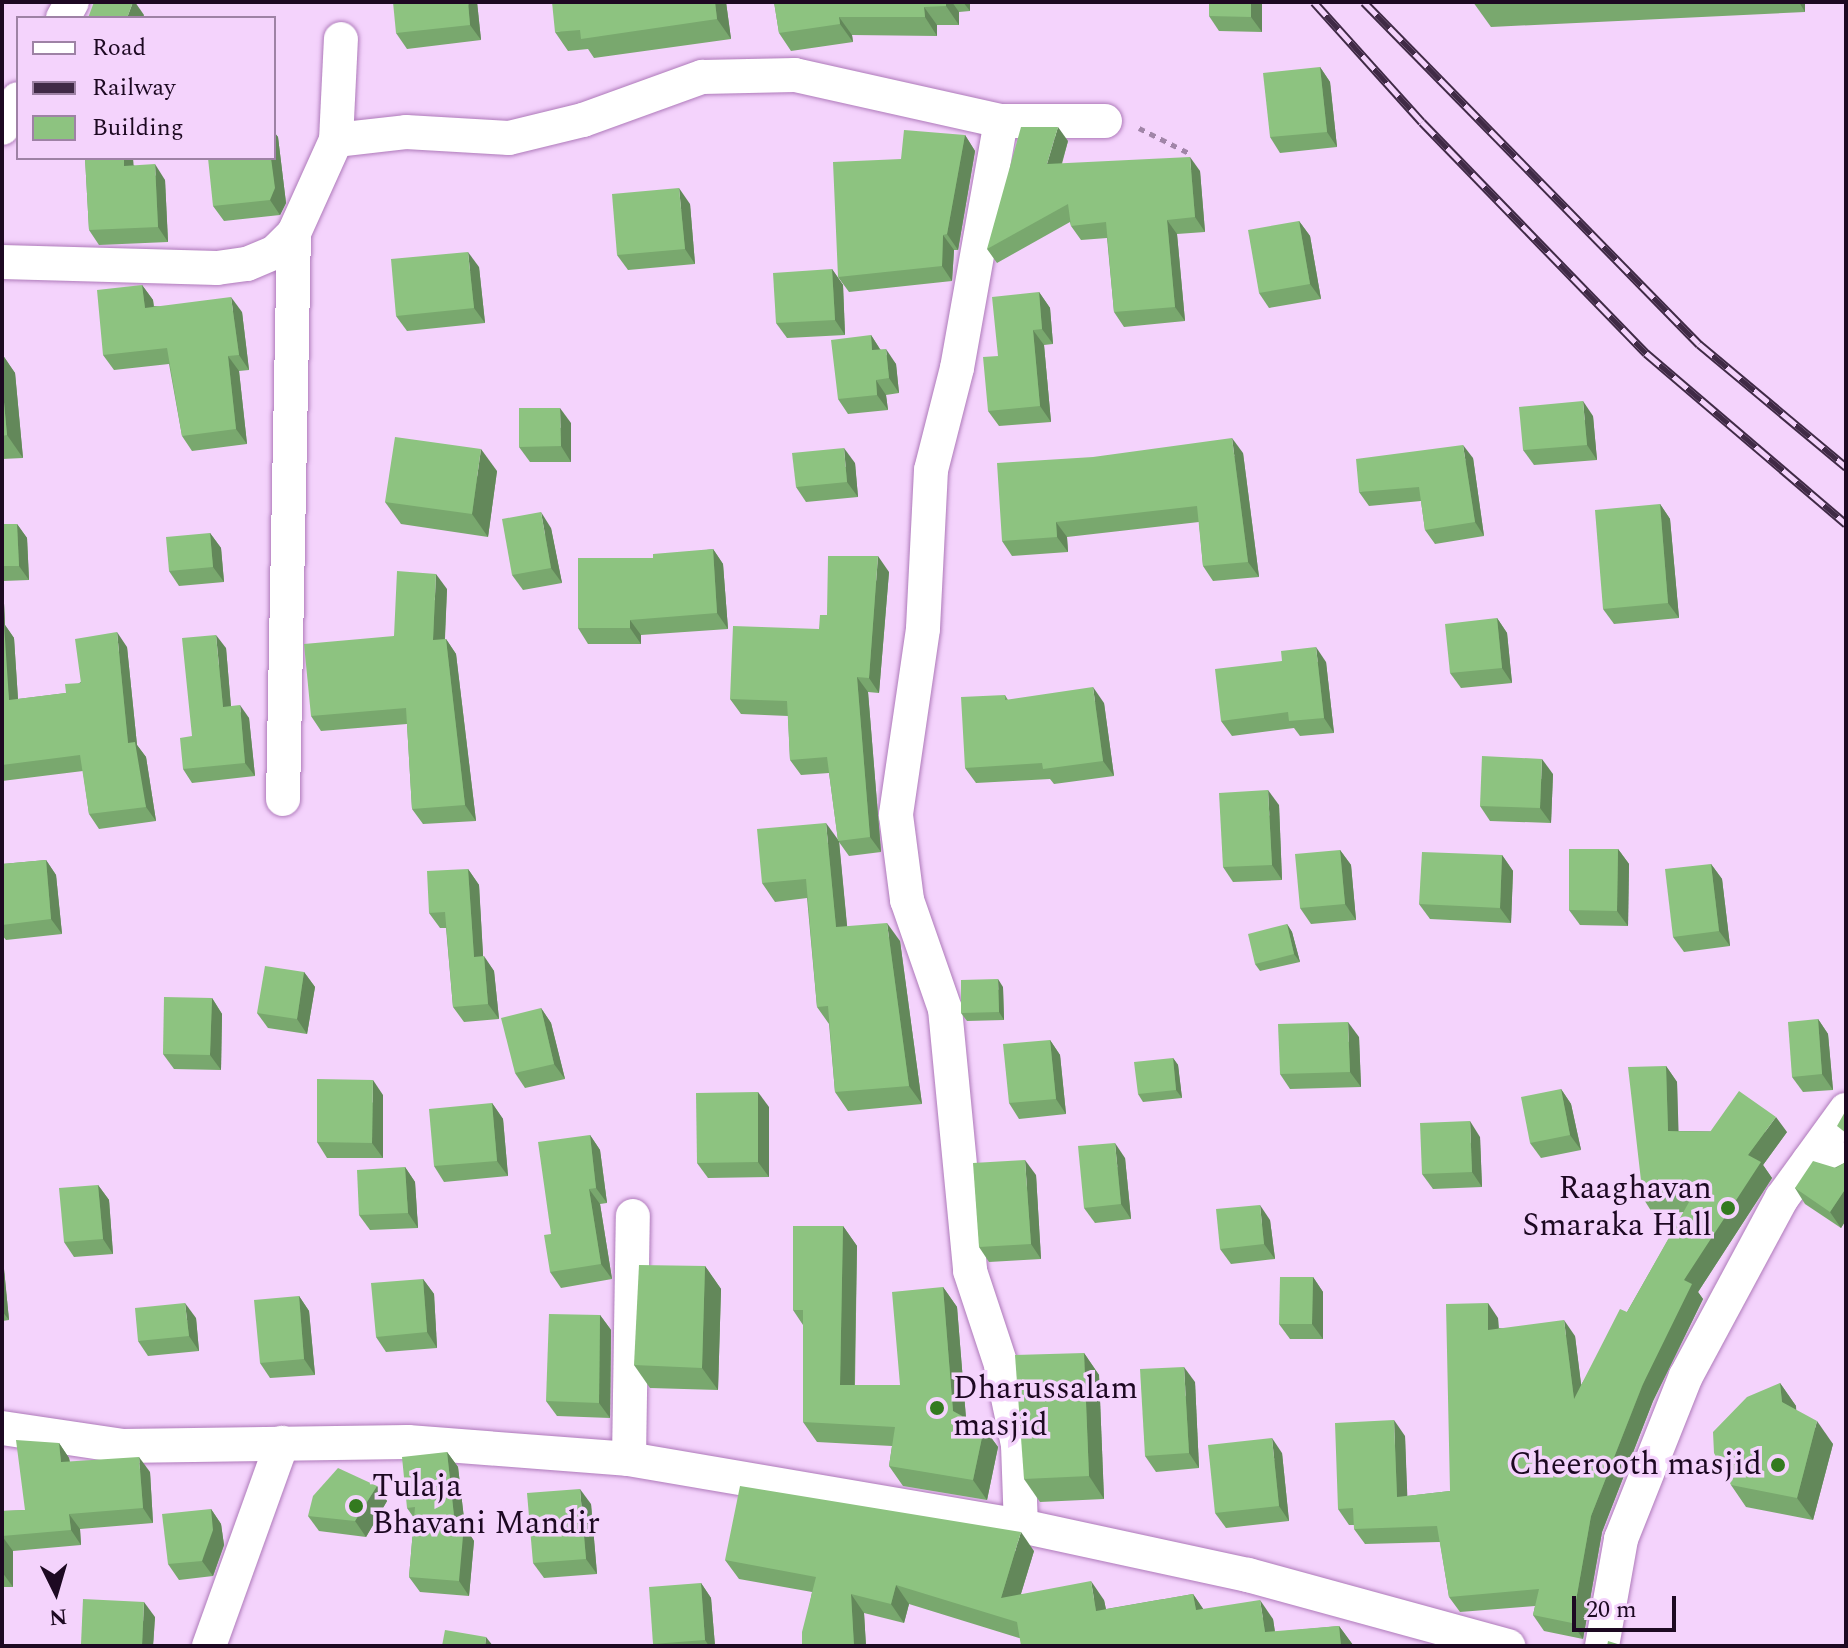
<!DOCTYPE html>
<style>
body{margin:0}
#map{position:relative;width:1848px;height:1648px;overflow:hidden;background:#f4d3fc;font-family:Spectral,serif}
div>[style]{position:absolute}
[style*='--x']{left:calc(var(--x)*1px);top:calc(var(--y)*1px);width:calc(var(--w)*1px);rotate:calc(var(--a)*1deg)}
.path>*{height:5px;margin-top:-2.5px;transform-origin:0;background:repeating-linear-gradient(90deg,#a185a8 0 6px,transparent 0 12px)}
.roads{filter:drop-shadow(0 0 2px #ae7aba) drop-shadow(0 0 2px #ae7aba)}
.street>*{height:34px;margin:-17px;padding:0 17px;transform-origin:17px;border-radius:17px;background:#fff}
.rail>*{height:9px;margin-top:-4.5px;transform-origin:0;background:repeating-linear-gradient(90deg,#f4d3fc 0 18px,#402a46 0 36px);box-sizing:border-box;border-block:2px solid #402a46}
.wall>*{inset:0;background:#79a86e}
.shaded-wall>*{inset:0;background:#63885a}
.building>*{inset:0;background:#8dc380}
.dots>*{width:22px;height:22px;translate:-50% -50%;box-sizing:border-box;border:4px solid #f4d3fc;border-radius:50%}
span{translate:-50% -50%;white-space:nowrap;text-align:center;line-height:1.15;-webkit-text-stroke:7px #f4d3fc;paint-order:stroke}
.poi-label{font-size:32px;color:#1d0922}
.right{translate:-100% -50%;text-align:right}
.left{translate:0 -50%;text-align:left}
.frame{position:absolute;inset:0;border:4px solid #1d0922;pointer-events:none}
.legend{position:absolute;left:16px;top:16px;width:260px;height:144px;box-sizing:border-box;background:#f4d3fc;border:2px solid #9e82a5;margin:0;padding:10px 14px;list-style:none;font-size:24px;color:#1d0922}
.legend li{display:flex;align-items:center;gap:16px;height:40px}
.legend b{width:40px;border:2px solid #9e82a5}
.north{position:absolute;left:16px;top:1552px;width:80px;height:80px;-webkit-text-stroke:6px #f4d3fc;paint-order:stroke;rotate:175deg;font-size:22px;font-weight:700;line-height:32px;text-align:center;color:#1d0922}
.north::after{content:'';display:block;margin:auto;width:28px;height:36px;background:#1d0922;clip-path:polygon(50% 0,100% 100%,50% 72%,0 100%)}
.scale{position:absolute;left:1572px;top:1596px;width:104px;height:36px;box-sizing:border-box;border:4px solid #1d0922;border-top:0;padding-left:10px;font-size:24px;line-height:28px;white-space:nowrap;color:#1d0922;-webkit-text-stroke:6px #f4d3fc;paint-order:stroke}
</style>
<div id="map">
<div class="path">
<i style="--x:1139;--y:128;--w:58;--a:26.6"></i>
</div>
<div class="roads">
<div class="street">
<i style="--x:63;--y:18;--w:18;--a:-61"></i>
<i style="--x:1001;--y:121;--w:251;--a:100.1"></i>
<i style="--x:957;--y:368;--w:105;--a:104.3"></i>
<i style="--x:931;--y:470;--w:159;--a:92.9"></i>
<i style="--x:923;--y:629;--w:188;--a:98.3"></i>
<i style="--x:896;--y:815;--w:86;--a:82.6"></i>
<i style="--x:907;--y:900;--w:115;--a:70.8"></i>
<i style="--x:945;--y:1009;--w:263;--a:84.5"></i>
<i style="--x:970;--y:1271;--w:99;--a:71.7"></i>
<i style="--x:1001;--y:1365;--w:82;--a:78"></i>
<i style="--x:1018;--y:1445;--w:81;--a:87.9"></i>
<i style="--x:2;--y:128;--w:33;--a:-61"></i>
<i style="--x:336;--y:140;--w:101;--a:-87.2"></i>
<i style="--x:2;--y:262;--w:215;--a:1.6"></i>
<i style="--x:217;--y:268;--w:30;--a:-8"></i>
<i style="--x:247;--y:264;--w:30;--a:-23"></i>
<i style="--x:275;--y:252;--w:27;--a:-45"></i>
<i style="--x:294;--y:233;--w:102;--a:-65.7"></i>
<i style="--x:336;--y:140;--w:70;--a:-6.5"></i>
<i style="--x:406;--y:132;--w:103;--a:3.3"></i>
<i style="--x:509;--y:138;--w:76;--a:-13.7"></i>
<i style="--x:583;--y:120;--w:127;--a:-19.9"></i>
<i style="--x:702;--y:77;--w:93;--a:-1.2"></i>
<i style="--x:795;--y:75;--w:211;--a:12.6"></i>
<i style="--x:1001;--y:121;--w:104;--a:0"></i>
<i style="--x:283;--y:799;--w:566;--a:-88.89"></i>
<i style="--x:1809;--y:1161;--w:21;--a:-23"></i>
<i style="--x:1828;--y:1153;--w:21;--a:29"></i>
<i style="--x:2;--y:1428;--w:121;--a:8.5"></i>
<i style="--x:122;--y:1446;--w:286;--a:-0.8"></i>
<i style="--x:408;--y:1442;--w:222;--a:4.4"></i>
<i style="--x:629;--y:1459;--w:398;--a:9.7"></i>
<i style="--x:1021;--y:1526;--w:232;--a:12.2"></i>
<i style="--x:1248;--y:1575;--w:270;--a:15.3"></i>
<i style="--x:629;--y:1459;--w:243;--a:-89.1"></i>
<i style="--x:209;--y:1646;--w:216;--a:-70.2"></i>
<i style="--x:1602;--y:1646;--w:109;--a:-79.9"></i>
<i style="--x:1621;--y:1539;--w:175;--a:-68.3"></i>
<i style="--x:1686;--y:1376;--w:202;--a:-61.7"></i>
<i style="--x:1782;--y:1198;--w:109;--a:-54"></i>
</div>
</div>
<div class="rail">
<i style="--x:1314;--y:2;--w:161;--a:48"></i>
<i style="--x:1422;--y:122;--w:322;--a:45.9"></i>
<i style="--x:1646;--y:353;--w:263;--a:40.5"></i>
<i style="--x:1364;--y:2;--w:479;--a:45.6"></i>
<i style="--x:1699;--y:344;--w:192;--a:39.9"></i>
</div>
<div class="wall">
<i style="clip-path:polygon(477px 2px,481px 40px,407px 49px,396px 33px)"></i>
<i style="clip-path:polygon(726px 2px,731px 39px,594px 58px,588px 49px,568px 51px,555px 32px)"></i>
<i style="clip-path:polygon(774px 2px,970px 2px,970px 11px,959px 12px,959px 25px,937px 25px,937px 36px,852px 35px,853px 42px,791px 51px,779px 33px)"></i>
<i style="clip-path:polygon(1262px 2px,1262px 32px,1219px 31px,1209px 16px)"></i>
<i style="clip-path:polygon(1473px 2px,1805px 2px,1805px 12px,1491px 27px)"></i>
<i style="clip-path:polygon(1320px 67px,1330px 82px,1337px 147px,1280px 153px,1270px 137px)"></i>
<i style="clip-path:polygon(274px 132px,278px 137px,286px 203px,280px 215px,224px 221px,213px 206px,274px 158px)"></i>
<i style="clip-path:polygon(965px 135px,975px 151px,958px 250px,954px 250px,952px 281px,849px 292px,838px 277px,901px 159px)"></i>
<i style="clip-path:polygon(1068px 141px,1062px 164px,1200px 171px,1205px 232px,1177px 234px,1185px 321px,1124px 327px,1114px 312px,1107px 238px,1081px 240px,1071px 226px,1070px 222px,997px 263px,987px 249px)"></i>
<i style="clip-path:polygon(85px 158px,133px 158px,133px 165px,165px 180px,168px 242px,99px 245px,89px 230px)"></i>
<i style="clip-path:polygon(690px 204px,695px 264px,628px 270px,617px 255px)"></i>
<i style="clip-path:polygon(1299px 221px,1310px 236px,1321px 299px,1269px 308px,1259px 293px)"></i>
<i style="clip-path:polygon(479px 267px,485px 323px,407px 331px,396px 316px)"></i>
<i style="clip-path:polygon(832px 269px,843px 285px,845px 335px,787px 338px,776px 323px)"></i>
<i style="clip-path:polygon(142px 285px,153px 300px,154px 306px,242px 312px,249px 370px,239px 371px,247px 444px,192px 451px,182px 436px,169px 364px,114px 370px,103px 355px)"></i>
<i style="clip-path:polygon(1039px 292px,1050px 308px,1053px 344px,1044px 345px,1051px 422px,999px 426px,988px 411px,998px 356px)"></i>
<i style="clip-path:polygon(871px 335px,880px 349px,896px 364px,899px 393px,886px 395px,888px 410px,848px 414px,838px 399px)"></i>
<i style="clip-path:polygon(2px 354px,15px 373px,23px 458px,2px 459px)"></i>
<i style="clip-path:polygon(1593px 416px,1597px 460px,1534px 465px,1523px 450px)"></i>
<i style="clip-path:polygon(571px 423px,571px 462px,530px 462px,519px 447px)"></i>
<i style="clip-path:polygon(1243px 453px,1259px 577px,1213px 581px,1203px 566px,1199px 522px,1067px 537px,1068px 552px,1012px 556px,1002px 541px)"></i>
<i style="clip-path:polygon(1473px 458px,1484px 536px,1435px 544px,1425px 530px,1421px 501px,1369px 506px,1359px 492px)"></i>
<i style="clip-path:polygon(855px 463px,858px 497px,806px 502px,796px 487px)"></i>
<i style="clip-path:polygon(497px 471px,488px 537px,401px 524px,385px 502px)"></i>
<i style="clip-path:polygon(1660px 504px,1670px 519px,1679px 618px,1614px 624px,1603px 609px)"></i>
<i style="clip-path:polygon(2px 524px,17px 524px,27px 538px,29px 580px,3px 581px,5px 625px,14px 638px,18px 699px,66px 693px,127px 647px,137px 745px,146px 757px,156px 821px,99px 829px,89px 814px,83px 771px,2px 781px)"></i>
<i style="clip-path:polygon(551px 528px,562px 583px,523px 590px,512px 575px)"></i>
<i style="clip-path:polygon(210px 533px,221px 548px,224px 582px,179px 586px,169px 571px)"></i>
<i style="clip-path:polygon(713px 549px,723px 564px,728px 629px,641px 635px,641px 644px,588px 644px,578px 628px,653px 558px)"></i>
<i style="clip-path:polygon(889px 572px,879px 693px,868px 692px,881px 852px,849px 856px,839px 842px,847px 927px,900px 941px,922px 1104px,848px 1111px,835px 1092px,829px 1024px,817px 1007px,807px 898px,775px 902px,762px 883px,838px 840px,829px 773px,801px 775px,790px 760px,788px 716px,741px 714px,730px 699px,819px 629px,827px 615px)"></i>
<i style="clip-path:polygon(447px 589px,445px 639px,446px 639px,456px 654px,476px 821px,423px 824px,412px 809px,407px 724px,321px 731px,311px 716px,394px 636px)"></i>
<i style="clip-path:polygon(1497px 618px,1507px 633px,1512px 683px,1461px 688px,1450px 673px)"></i>
<i style="clip-path:polygon(226px 648px,231px 706px,249px 718px,255px 776px,192px 783px,183px 769px,192px 736px)"></i>
<i style="clip-path:polygon(1282px 661px,1326px 662px,1334px 733px,1300px 736px,1294px 728px,1232px 736px,1221px 721px)"></i>
<i style="clip-path:polygon(1005px 695px,1008px 700px,1104px 703px,1114px 776px,1054px 784px,1050px 779px,976px 783px,965px 768px)"></i>
<i style="clip-path:polygon(1553px 774px,1551px 823px,1490px 821px,1480px 806px)"></i>
<i style="clip-path:polygon(1279px 805px,1282px 880px,1233px 882px,1223px 867px)"></i>
<i style="clip-path:polygon(1618px 849px,1629px 864px,1628px 926px,1580px 925px,1569px 910px)"></i>
<i style="clip-path:polygon(1340px 850px,1351px 865px,1356px 920px,1311px 924px,1300px 908px)"></i>
<i style="clip-path:polygon(1502px 855px,1513px 871px,1511px 923px,1430px 919px,1419px 904px)"></i>
<i style="clip-path:polygon(46px 860px,56px 875px,62px 934px,6px 940px,2px 935px,2px 864px)"></i>
<i style="clip-path:polygon(1711px 864px,1722px 879px,1730px 946px,1684px 952px,1673px 937px)"></i>
<i style="clip-path:polygon(468px 869px,479px 885px,483px 956px,494px 971px,499px 1019px,464px 1022px,453px 1007px,446px 928px,440px 928px,429px 913px)"></i>
<i style="clip-path:polygon(1287px 924px,1292px 932px,1300px 962px,1260px 971px,1255px 964px)"></i>
<i style="clip-path:polygon(304px 972px,315px 987px,307px 1034px,268px 1028px,257px 1013px)"></i>
<i style="clip-path:polygon(1003px 987px,1004px 1020px,967px 1021px,961px 1013px)"></i>
<i style="clip-path:polygon(212px 998px,222px 1014px,221px 1070px,174px 1069px,163px 1054px)"></i>
<i style="clip-path:polygon(541px 1008px,551px 1023px,565px 1079px,525px 1088px,515px 1073px)"></i>
<i style="clip-path:polygon(1818px 1019px,1828px 1034px,1833px 1090px,1803px 1092px,1792px 1077px)"></i>
<i style="clip-path:polygon(1359px 1037px,1361px 1087px,1290px 1089px,1280px 1074px)"></i>
<i style="clip-path:polygon(1050px 1040px,1060px 1055px,1066px 1114px,1019px 1119px,1009px 1103px)"></i>
<i style="clip-path:polygon(1173px 1058px,1178px 1065px,1182px 1098px,1143px 1102px,1138px 1094px)"></i>
<i style="clip-path:polygon(1666px 1066px,1677px 1082px,1678px 1131px,1787px 1132px,1763px 1165px,1772px 1178px,1698px 1292px,1703px 1299px,1653px 1401px,1602px 1532px,1583px 1639px,1544px 1631px,1533px 1615px,1535px 1606px,1460px 1612px,1449px 1597px,1440px 1542px,1365px 1544px,1354px 1529px,1354px 1525px,1349px 1525px,1338px 1509px,1405px 1436px,1407px 1496px,1450px 1491px,1498px 1318px,1499px 1328px,1575px 1336px,1581px 1385px,1627px 1312px,1684px 1212px,1653px 1214px,1643px 1198px)"></i>
<i style="clip-path:polygon(1561px 1089px,1571px 1104px,1581px 1150px,1541px 1158px,1530px 1143px)"></i>
<i style="clip-path:polygon(383px 1095px,383px 1158px,327px 1158px,317px 1142px)"></i>
<i style="clip-path:polygon(492px 1103px,503px 1119px,508px 1176px,444px 1182px,434px 1166px)"></i>
<i style="clip-path:polygon(769px 1107px,769px 1177px,708px 1178px,697px 1163px)"></i>
<i style="clip-path:polygon(590px 1135px,600px 1150px,607px 1203px,600px 1204px,612px 1279px,561px 1288px,550px 1272px,551px 1234px)"></i>
<i style="clip-path:polygon(1480px 1137px,1482px 1187px,1433px 1189px,1422px 1174px)"></i>
<i style="clip-path:polygon(1125px 1158px,1131px 1219px,1095px 1223px,1084px 1208px)"></i>
<i style="clip-path:polygon(1846px 1162px,1846px 1220px,1841px 1228px,1805px 1204px,1795px 1188px)"></i>
<i style="clip-path:polygon(405px 1167px,415px 1182px,418px 1228px,370px 1230px,359px 1215px)"></i>
<i style="clip-path:polygon(1036px 1175px,1041px 1259px,989px 1262px,979px 1247px)"></i>
<i style="clip-path:polygon(98px 1185px,109px 1200px,113px 1254px,74px 1257px,64px 1242px)"></i>
<i style="clip-path:polygon(1270px 1220px,1275px 1259px,1231px 1264px,1220px 1249px)"></i>
<i style="clip-path:polygon(843px 1226px,857px 1246px,855px 1385px,900px 1385px,943px 1287px,957px 1307px,966px 1418px,984px 1428px,998px 1447px,987px 1500px,903px 1486px,889px 1466px,892px 1446px,817px 1442px,803px 1422px,803px 1325px,793px 1310px)"></i>
<i style="clip-path:polygon(2px 1257px,3px 1259px,9px 1320px,2px 1321px)"></i>
<i style="clip-path:polygon(705px 1266px,721px 1289px,718px 1390px,650px 1388px,634px 1365px)"></i>
<i style="clip-path:polygon(1313px 1277px,1323px 1292px,1323px 1339px,1290px 1339px,1279px 1324px)"></i>
<i style="clip-path:polygon(423px 1279px,434px 1294px,437px 1348px,386px 1352px,376px 1337px)"></i>
<i style="clip-path:polygon(299px 1296px,309px 1311px,315px 1375px,270px 1378px,260px 1363px)"></i>
<i style="clip-path:polygon(600px 1315px,611px 1330px,610px 1418px,557px 1416px,546px 1401px)"></i>
<i style="clip-path:polygon(196px 1318px,199px 1351px,148px 1356px,138px 1341px)"></i>
<i style="clip-path:polygon(1084px 1353px,1099px 1375px,1104px 1499px,1040px 1502px,1024px 1479px)"></i>
<i style="clip-path:polygon(1195px 1382px,1199px 1468px,1156px 1472px,1145px 1456px)"></i>
<i style="clip-path:polygon(1780px 1383px,1796px 1406px,1796px 1410px,1833px 1444px,1813px 1520px,1746px 1507px,1731px 1485px)"></i>
<i style="clip-path:polygon(59px 1443px,69px 1458px,70px 1462px,150px 1472px,153px 1523px,80px 1529px,81px 1545px,13px 1551px,13px 1587px,2px 1587px,2px 1511px,25px 1510px)"></i>
<i style="clip-path:polygon(447px 1452px,458px 1467px,465px 1527px,474px 1541px,469px 1596px,420px 1592px,409px 1577px,414px 1518px,407px 1508px)"></i>
<i style="clip-path:polygon(1282px 1453px,1289px 1521px,1226px 1528px,1215px 1513px)"></i>
<i style="clip-path:polygon(377px 1486px,387px 1501px,366px 1537px,319px 1531px,308px 1516px)"></i>
<i style="clip-path:polygon(591px 1504px,597px 1574px,544px 1578px,533px 1563px)"></i>
<i style="clip-path:polygon(211px 1509px,221px 1524px,224px 1545px,213px 1576px,179px 1580px,168px 1564px)"></i>
<i style="clip-path:polygon(1034px 1551px,1021px 1594px,1104px 1600px,1106px 1609px,1193px 1594px,1203px 1609px,1273px 1619px,1275px 1632px,1339px 1626px,1353px 1645px,1019px 1638px,909px 1604px,904px 1623px,864px 1613px,866px 1646px,802px 1646px,812px 1592px,739px 1579px,725px 1560px)"></i>
<i style="clip-path:polygon(701px 1583px,711px 1598px,715px 1646px,655px 1646px,653px 1644px)"></i>
<i style="clip-path:polygon(155px 1617px,153px 1646px,82px 1646px,81px 1644px)"></i>
</div>
<div class="shaded-wall">
<i style="clip-path:polygon(133px 2px,135px 2px,144px 15px,143px 18px,127px 18px)"></i>
<i style="clip-path:polygon(468px 2px,477px 2px,481px 40px,470px 25px)"></i>
<i style="clip-path:polygon(715px 2px,726px 2px,731px 39px,717px 19px)"></i>
<i style="clip-path:polygon(946px 2px,952px 2px,959px 12px,959px 25px,946px 6px)"></i>
<i style="clip-path:polygon(963px 2px,970px 2px,970px 11px)"></i>
<i style="clip-path:polygon(1251px 2px,1262px 2px,1262px 32px,1251px 17px)"></i>
<i style="clip-path:polygon(1799px 2px,1805px 2px,1805px 12px)"></i>
<i style="clip-path:polygon(924px 7px,937px 25px,937px 36px,925px 17px)"></i>
<i style="clip-path:polygon(839px 17px,852px 35px,853px 42px,840px 24px)"></i>
<i style="clip-path:polygon(1320px 67px,1330px 82px,1337px 147px,1327px 132px)"></i>
<i style="clip-path:polygon(1058px 127px,1068px 141px,1057px 179px,1047px 164px)"></i>
<i style="clip-path:polygon(274px 132px,278px 137px,286px 203px,280px 215px,270px 200px,271px 158px,274px 158px)"></i>
<i style="clip-path:polygon(965px 135px,975px 151px,958px 250px,947px 234px)"></i>
<i style="clip-path:polygon(1190px 157px,1200px 171px,1205px 232px,1195px 217px)"></i>
<i style="clip-path:polygon(124px 158px,133px 158px,135px 181px,124px 166px)"></i>
<i style="clip-path:polygon(155px 164px,165px 180px,168px 242px,158px 227px)"></i>
<i style="clip-path:polygon(679px 188px,690px 204px,695px 264px,685px 249px)"></i>
<i style="clip-path:polygon(1167px 220px,1177px 234px,1185px 321px,1175px 307px)"></i>
<i style="clip-path:polygon(1299px 221px,1310px 236px,1321px 299px,1310px 284px)"></i>
<i style="clip-path:polygon(943px 235px,954px 250px,952px 281px,942px 266px)"></i>
<i style="clip-path:polygon(468px 252px,479px 267px,485px 323px,474px 308px)"></i>
<i style="clip-path:polygon(832px 269px,843px 285px,845px 335px,835px 320px)"></i>
<i style="clip-path:polygon(142px 285px,153px 300px,155px 323px,145px 308px)"></i>
<i style="clip-path:polygon(1039px 292px,1050px 308px,1053px 344px,1042px 329px)"></i>
<i style="clip-path:polygon(231px 297px,242px 312px,249px 370px,239px 355px)"></i>
<i style="clip-path:polygon(1033px 330px,1044px 345px,1051px 422px,1040px 406px)"></i>
<i style="clip-path:polygon(871px 335px,881px 351px,872px 350px)"></i>
<i style="clip-path:polygon(886px 349px,896px 364px,899px 393px,889px 378px)"></i>
<i style="clip-path:polygon(2px 354px,15px 373px,23px 458px,7px 435px,2px 380px)"></i>
<i style="clip-path:polygon(228px 356px,239px 371px,247px 444px,236px 429px)"></i>
<i style="clip-path:polygon(876px 380px,886px 395px,888px 410px,877px 395px)"></i>
<i style="clip-path:polygon(1583px 401px,1593px 416px,1597px 460px,1587px 445px)"></i>
<i style="clip-path:polygon(560px 408px,571px 423px,571px 462px,561px 446px)"></i>
<i style="clip-path:polygon(1232px 438px,1243px 453px,1259px 577px,1248px 562px)"></i>
<i style="clip-path:polygon(1463px 445px,1473px 458px,1484px 536px,1475px 522px)"></i>
<i style="clip-path:polygon(844px 448px,855px 463px,858px 497px,847px 482px)"></i>
<i style="clip-path:polygon(481px 449px,497px 471px,488px 537px,472px 514px)"></i>
<i style="clip-path:polygon(1660px 504px,1670px 519px,1679px 618px,1668px 603px)"></i>
<i style="clip-path:polygon(541px 512px,551px 528px,562px 583px,551px 568px)"></i>
<i style="clip-path:polygon(1056px 522px,1067px 537px,1068px 552px,1057px 537px)"></i>
<i style="clip-path:polygon(17px 524px,27px 538px,29px 580px,19px 566px)"></i>
<i style="clip-path:polygon(210px 533px,221px 548px,224px 582px,213px 567px)"></i>
<i style="clip-path:polygon(713px 549px,723px 564px,728px 629px,717px 613px)"></i>
<i style="clip-path:polygon(878px 556px,889px 572px,879px 693px,869px 678px)"></i>
<i style="clip-path:polygon(436px 574px,447px 589px,444px 655px,433px 640px)"></i>
<i style="clip-path:polygon(2px 580px,3px 581px,5px 625px,14px 638px,19px 715px,9px 700px,2px 634px)"></i>
<i style="clip-path:polygon(1497px 618px,1507px 633px,1512px 683px,1502px 668px)"></i>
<i style="clip-path:polygon(630px 620px,641px 635px,641px 644px,630px 628px)"></i>
<i style="clip-path:polygon(117px 632px,127px 647px,137px 745px,146px 757px,156px 821px,146px 807px,128px 743px)"></i>
<i style="clip-path:polygon(216px 635px,226px 648px,232px 720px,223px 707px)"></i>
<i style="clip-path:polygon(446px 639px,456px 654px,476px 821px,465px 805px)"></i>
<i style="clip-path:polygon(1316px 647px,1326px 662px,1334px 733px,1324px 718px)"></i>
<i style="clip-path:polygon(857px 677px,868px 692px,881px 852px,870px 837px)"></i>
<i style="clip-path:polygon(1093px 687px,1104px 703px,1114px 776px,1103px 761px)"></i>
<i style="clip-path:polygon(240px 705px,249px 718px,255px 776px,245px 763px)"></i>
<i style="clip-path:polygon(1542px 759px,1553px 774px,1551px 823px,1540px 808px)"></i>
<i style="clip-path:polygon(1268px 790px,1279px 805px,1282px 880px,1272px 865px)"></i>
<i style="clip-path:polygon(826px 823px,839px 841px,849px 946px,836px 927px)"></i>
<i style="clip-path:polygon(1618px 849px,1629px 864px,1628px 926px,1617px 911px)"></i>
<i style="clip-path:polygon(1340px 850px,1351px 865px,1356px 920px,1345px 904px)"></i>
<i style="clip-path:polygon(1502px 855px,1513px 871px,1511px 923px,1500px 908px)"></i>
<i style="clip-path:polygon(46px 860px,56px 875px,62px 934px,51px 919px)"></i>
<i style="clip-path:polygon(1711px 864px,1722px 879px,1730px 946px,1719px 931px)"></i>
<i style="clip-path:polygon(468px 869px,479px 885px,484px 972px,474px 957px)"></i>
<i style="clip-path:polygon(887px 923px,900px 941px,922px 1104px,909px 1086px)"></i>
<i style="clip-path:polygon(1287px 924px,1292px 932px,1300px 962px,1294px 954px)"></i>
<i style="clip-path:polygon(484px 956px,494px 971px,499px 1019px,488px 1004px)"></i>
<i style="clip-path:polygon(304px 972px,315px 987px,307px 1034px,297px 1019px)"></i>
<i style="clip-path:polygon(998px 979px,1003px 987px,1004px 1020px,999px 1012px)"></i>
<i style="clip-path:polygon(212px 998px,222px 1014px,221px 1070px,210px 1055px)"></i>
<i style="clip-path:polygon(541px 1008px,551px 1023px,565px 1079px,554px 1064px)"></i>
<i style="clip-path:polygon(1818px 1019px,1828px 1034px,1833px 1090px,1822px 1074px)"></i>
<i style="clip-path:polygon(1348px 1022px,1359px 1037px,1361px 1087px,1350px 1072px)"></i>
<i style="clip-path:polygon(1050px 1040px,1060px 1055px,1066px 1114px,1056px 1099px)"></i>
<i style="clip-path:polygon(1173px 1058px,1178px 1065px,1182px 1098px,1176px 1090px)"></i>
<i style="clip-path:polygon(1666px 1066px,1677px 1082px,1679px 1146px,1668px 1131px)"></i>
<i style="clip-path:polygon(373px 1080px,383px 1095px,383px 1158px,372px 1143px)"></i>
<i style="clip-path:polygon(1561px 1089px,1571px 1104px,1581px 1150px,1570px 1135px)"></i>
<i style="clip-path:polygon(758px 1092px,769px 1107px,769px 1177px,758px 1162px)"></i>
<i style="clip-path:polygon(492px 1103px,503px 1119px,508px 1176px,497px 1161px)"></i>
<i style="clip-path:polygon(1776px 1117px,1787px 1132px,1763px 1165px,1772px 1178px,1698px 1292px,1703px 1299px,1653px 1401px,1602px 1532px,1583px 1639px,1572px 1623px,1591px 1516px,1684px 1280px,1748px 1155px)"></i>
<i style="clip-path:polygon(1470px 1121px,1480px 1137px,1482px 1187px,1472px 1172px)"></i>
<i style="clip-path:polygon(590px 1135px,600px 1150px,607px 1203px,596px 1188px)"></i>
<i style="clip-path:polygon(1115px 1143px,1125px 1158px,1131px 1219px,1121px 1204px)"></i>
<i style="clip-path:polygon(1025px 1160px,1036px 1175px,1041px 1259px,1031px 1244px)"></i>
<i style="clip-path:polygon(405px 1167px,415px 1182px,418px 1228px,408px 1213px)"></i>
<i style="clip-path:polygon(98px 1185px,109px 1200px,113px 1254px,103px 1239px)"></i>
<i style="clip-path:polygon(1846px 1188px,1846px 1220px,1841px 1228px,1830px 1212px)"></i>
<i style="clip-path:polygon(589px 1189px,600px 1204px,612px 1279px,601px 1264px)"></i>
<i style="clip-path:polygon(1260px 1205px,1270px 1220px,1275px 1259px,1264px 1244px)"></i>
<i style="clip-path:polygon(843px 1226px,857px 1246px,854px 1405px,840px 1385px)"></i>
<i style="clip-path:polygon(2px 1257px,3px 1259px,9px 1320px,2px 1311px)"></i>
<i style="clip-path:polygon(705px 1266px,721px 1289px,718px 1390px,702px 1368px)"></i>
<i style="clip-path:polygon(1313px 1277px,1323px 1292px,1323px 1339px,1312px 1324px)"></i>
<i style="clip-path:polygon(423px 1279px,434px 1294px,437px 1348px,427px 1332px)"></i>
<i style="clip-path:polygon(943px 1287px,957px 1307px,967px 1431px,953px 1411px)"></i>
<i style="clip-path:polygon(299px 1296px,309px 1311px,315px 1375px,304px 1359px)"></i>
<i style="clip-path:polygon(185px 1303px,196px 1318px,199px 1351px,189px 1336px)"></i>
<i style="clip-path:polygon(1488px 1303px,1498px 1318px,1499px 1345px,1488px 1330px)"></i>
<i style="clip-path:polygon(600px 1315px,611px 1330px,610px 1418px,599px 1403px)"></i>
<i style="clip-path:polygon(1564px 1320px,1575px 1336px,1585px 1415px,1574px 1399px)"></i>
<i style="clip-path:polygon(1084px 1353px,1099px 1375px,1104px 1499px,1089px 1476px)"></i>
<i style="clip-path:polygon(1184px 1367px,1195px 1382px,1199px 1468px,1189px 1453px)"></i>
<i style="clip-path:polygon(1780px 1383px,1796px 1406px,1797px 1424px,1782px 1402px)"></i>
<i style="clip-path:polygon(1394px 1420px,1405px 1436px,1408px 1513px,1397px 1497px)"></i>
<i style="clip-path:polygon(1817px 1421px,1833px 1444px,1813px 1520px,1797px 1498px)"></i>
<i style="clip-path:polygon(984px 1428px,998px 1447px,987px 1500px,973px 1480px)"></i>
<i style="clip-path:polygon(1272px 1438px,1282px 1453px,1289px 1521px,1279px 1506px)"></i>
<i style="clip-path:polygon(59px 1443px,69px 1458px,72px 1477px,61px 1462px)"></i>
<i style="clip-path:polygon(447px 1452px,458px 1467px,465px 1527px,474px 1541px,469px 1596px,459px 1581px,455px 1525px)"></i>
<i style="clip-path:polygon(139px 1457px,150px 1472px,153px 1523px,143px 1508px)"></i>
<i style="clip-path:polygon(377px 1486px,387px 1501px,366px 1537px,355px 1521px)"></i>
<i style="clip-path:polygon(580px 1489px,591px 1504px,597px 1574px,586px 1559px)"></i>
<i style="clip-path:polygon(211px 1509px,221px 1524px,224px 1545px,213px 1576px,202px 1561px)"></i>
<i style="clip-path:polygon(69px 1514px,80px 1529px,81px 1545px,71px 1530px)"></i>
<i style="clip-path:polygon(1021px 1532px,1034px 1551px,1014px 1616px,1001px 1598px)"></i>
<i style="clip-path:polygon(2px 1536px,13px 1551px,13px 1587px,2px 1572px)"></i>
<i style="clip-path:polygon(1091px 1581px,1104px 1600px,1110px 1630px,1096px 1611px)"></i>
<i style="clip-path:polygon(701px 1583px,711px 1598px,715px 1646px,709px 1646px,705px 1640px)"></i>
<i style="clip-path:polygon(896px 1585px,909px 1604px,904px 1623px,891px 1604px)"></i>
<i style="clip-path:polygon(851px 1594px,864px 1613px,866px 1646px,854px 1646px)"></i>
<i style="clip-path:polygon(1193px 1594px,1206px 1613px,1196px 1610px)"></i>
<i style="clip-path:polygon(1260px 1600px,1273px 1619px,1277px 1646px,1265px 1632px)"></i>
<i style="clip-path:polygon(144px 1602px,155px 1617px,153px 1646px,142px 1646px)"></i>
<i style="clip-path:polygon(1339px 1626px,1353px 1645px,1353px 1646px,1341px 1646px)"></i>
<i style="clip-path:polygon(486px 1637px,493px 1646px,485px 1646px)"></i>
</div>
<div class="building">
<i style="clip-path:polygon(94px 2px,133px 2px,127px 18px,88px 18px)"></i>
<i style="clip-path:polygon(393px 2px,468px 2px,470px 25px,396px 33px)"></i>
<i style="clip-path:polygon(552px 2px,715px 2px,717px 19px,581px 39px,580px 30px,555px 32px)"></i>
<i style="clip-path:polygon(774px 2px,946px 2px,946px 6px,924px 7px,925px 17px,839px 17px,840px 24px,779px 33px)"></i>
<i style="clip-path:polygon(1209px 2px,1251px 2px,1251px 17px,1209px 16px)"></i>
<i style="clip-path:polygon(1320px 67px,1327px 132px,1270px 137px,1263px 73px)"></i>
<i style="clip-path:polygon(1021px 127px,1058px 127px,1047px 164px,1190px 157px,1195px 217px,1167px 220px,1175px 307px,1114px 312px,1106px 222px,1071px 226px,1068px 204px,987px 249px)"></i>
<i style="clip-path:polygon(904px 130px,965px 135px,947px 234px,943px 235px,942px 266px,838px 277px,833px 162px,901px 159px)"></i>
<i style="clip-path:polygon(85px 158px,124px 158px,124px 166px,155px 164px,158px 227px,89px 230px)"></i>
<i style="clip-path:polygon(208px 158px,271px 158px,275px 188px,270px 200px,213px 206px)"></i>
<i style="clip-path:polygon(679px 188px,685px 249px,617px 255px,612px 194px)"></i>
<i style="clip-path:polygon(1299px 221px,1310px 284px,1259px 293px,1248px 230px)"></i>
<i style="clip-path:polygon(468px 252px,474px 308px,396px 316px,391px 259px)"></i>
<i style="clip-path:polygon(832px 269px,835px 320px,776px 323px,773px 273px)"></i>
<i style="clip-path:polygon(142px 285px,145px 308px,231px 297px,239px 355px,228px 356px,236px 429px,182px 436px,167px 348px,103px 355px,97px 290px)"></i>
<i style="clip-path:polygon(1039px 292px,1042px 329px,1033px 330px,1040px 406px,988px 411px,983px 357px,998px 356px,992px 297px)"></i>
<i style="clip-path:polygon(871px 335px,872px 350px,886px 349px,889px 378px,876px 380px,877px 395px,838px 399px,831px 340px)"></i>
<i style="clip-path:polygon(2px 380px,7px 435px,2px 436px)"></i>
<i style="clip-path:polygon(1583px 401px,1587px 445px,1523px 450px,1519px 407px)"></i>
<i style="clip-path:polygon(519px 408px,560px 408px,561px 446px,519px 447px)"></i>
<i style="clip-path:polygon(395px 437px,481px 449px,472px 514px,385px 502px)"></i>
<i style="clip-path:polygon(1232px 438px,1248px 562px,1203px 566px,1197px 506px,1056px 522px,1057px 537px,1002px 541px,997px 463px,1093px 457px)"></i>
<i style="clip-path:polygon(1463px 445px,1475px 522px,1425px 530px,1419px 487px,1359px 492px,1356px 459px)"></i>
<i style="clip-path:polygon(844px 448px,847px 482px,796px 487px,792px 453px)"></i>
<i style="clip-path:polygon(1660px 504px,1668px 603px,1603px 609px,1595px 510px)"></i>
<i style="clip-path:polygon(541px 512px,551px 568px,512px 575px,502px 519px)"></i>
<i style="clip-path:polygon(2px 524px,17px 524px,19px 566px,2px 566px)"></i>
<i style="clip-path:polygon(210px 533px,213px 567px,169px 571px,166px 537px)"></i>
<i style="clip-path:polygon(713px 549px,717px 613px,630px 620px,630px 628px,578px 628px,578px 558px,653px 558px,653px 554px)"></i>
<i style="clip-path:polygon(828px 556px,878px 556px,869px 678px,857px 677px,870px 837px,838px 841px,827px 757px,790px 760px,787px 701px,730px 699px,733px 626px,819px 629px,820px 615px,827px 615px)"></i>
<i style="clip-path:polygon(397px 571px,436px 574px,433px 640px,446px 639px,465px 805px,412px 809px,406px 708px,311px 716px,304px 644px,394px 636px)"></i>
<i style="clip-path:polygon(1497px 618px,1502px 668px,1450px 673px,1445px 624px)"></i>
<i style="clip-path:polygon(2px 624px,4px 624px,9px 700px,66px 693px,65px 684px,81px 683px,75px 639px,117px 632px,128px 743px,135px 742px,146px 807px,89px 814px,80px 755px,2px 765px)"></i>
<i style="clip-path:polygon(216px 635px,223px 707px,240px 705px,245px 763px,183px 769px,180px 738px,192px 736px,182px 638px)"></i>
<i style="clip-path:polygon(1316px 647px,1324px 718px,1289px 721px,1288px 712px,1221px 721px,1215px 669px,1282px 661px,1281px 651px)"></i>
<i style="clip-path:polygon(1093px 687px,1103px 761px,1043px 769px,1042px 763px,965px 768px,961px 697px,1005px 695px,1005px 700px)"></i>
<i style="clip-path:polygon(1482px 756px,1542px 759px,1540px 808px,1480px 806px)"></i>
<i style="clip-path:polygon(1268px 790px,1272px 865px,1223px 867px,1219px 793px)"></i>
<i style="clip-path:polygon(826px 823px,836px 927px,887px 923px,909px 1086px,835px 1092px,828px 1006px,817px 1007px,806px 879px,762px 883px,757px 829px)"></i>
<i style="clip-path:polygon(1569px 849px,1618px 849px,1617px 911px,1569px 910px)"></i>
<i style="clip-path:polygon(1340px 850px,1345px 904px,1300px 908px,1295px 854px)"></i>
<i style="clip-path:polygon(1422px 852px,1502px 855px,1500px 908px,1419px 904px)"></i>
<i style="clip-path:polygon(46px 860px,51px 919px,2px 925px,2px 864px)"></i>
<i style="clip-path:polygon(1711px 864px,1719px 931px,1673px 937px,1665px 869px)"></i>
<i style="clip-path:polygon(468px 869px,474px 957px,484px 956px,488px 1004px,453px 1007px,445px 912px,429px 913px,427px 871px)"></i>
<i style="clip-path:polygon(1287px 924px,1294px 954px,1255px 964px,1248px 934px)"></i>
<i style="clip-path:polygon(265px 966px,304px 972px,297px 1019px,257px 1013px)"></i>
<i style="clip-path:polygon(998px 979px,999px 1012px,961px 1013px,961px 980px)"></i>
<i style="clip-path:polygon(164px 997px,212px 998px,210px 1055px,163px 1054px)"></i>
<i style="clip-path:polygon(541px 1008px,554px 1064px,515px 1073px,501px 1018px)"></i>
<i style="clip-path:polygon(1818px 1019px,1822px 1074px,1792px 1077px,1788px 1022px)"></i>
<i style="clip-path:polygon(1348px 1022px,1350px 1072px,1280px 1074px,1278px 1024px)"></i>
<i style="clip-path:polygon(1050px 1040px,1056px 1099px,1009px 1103px,1003px 1044px)"></i>
<i style="clip-path:polygon(1173px 1058px,1176px 1090px,1138px 1094px,1134px 1062px)"></i>
<i style="clip-path:polygon(1666px 1066px,1668px 1131px,1710px 1132px,1739px 1091px,1776px 1117px,1748px 1155px,1761px 1162px,1684px 1280px,1692px 1284px,1642px 1386px,1591px 1516px,1572px 1623px,1533px 1615px,1539px 1589px,1449px 1597px,1437px 1526px,1354px 1529px,1353px 1508px,1338px 1509px,1335px 1423px,1394px 1420px,1397px 1497px,1450px 1491px,1446px 1304px,1488px 1303px,1488px 1330px,1564px 1320px,1574px 1399px,1620px 1309px,1627px 1312px,1693px 1195px,1643px 1198px,1628px 1067px)"></i>
<i style="clip-path:polygon(317px 1079px,373px 1080px,372px 1143px,317px 1142px)"></i>
<i style="clip-path:polygon(1561px 1089px,1570px 1135px,1530px 1143px,1521px 1097px)"></i>
<i style="clip-path:polygon(758px 1092px,758px 1162px,697px 1163px,696px 1093px)"></i>
<i style="clip-path:polygon(492px 1103px,497px 1161px,434px 1166px,429px 1109px)"></i>
<i style="clip-path:polygon(1846px 1110px,1846px 1133px,1837px 1126px)"></i>
<i style="clip-path:polygon(1470px 1121px,1472px 1172px,1422px 1174px,1420px 1123px)"></i>
<i style="clip-path:polygon(590px 1135px,596px 1188px,589px 1189px,601px 1264px,550px 1272px,544px 1235px,551px 1234px,538px 1142px)"></i>
<i style="clip-path:polygon(1115px 1143px,1121px 1204px,1084px 1208px,1078px 1146px)"></i>
<i style="clip-path:polygon(1025px 1160px,1031px 1244px,979px 1247px,973px 1163px)"></i>
<i style="clip-path:polygon(1813px 1161px,1836px 1168px,1846px 1162px,1846px 1188px,1830px 1212px,1795px 1188px)"></i>
<i style="clip-path:polygon(405px 1167px,408px 1213px,359px 1215px,357px 1170px)"></i>
<i style="clip-path:polygon(98px 1185px,103px 1239px,64px 1242px,59px 1188px)"></i>
<i style="clip-path:polygon(1260px 1205px,1264px 1244px,1220px 1249px,1216px 1209px)"></i>
<i style="clip-path:polygon(793px 1226px,843px 1226px,840px 1385px,900px 1385px,892px 1292px,943px 1287px,953px 1411px,984px 1428px,973px 1480px,889px 1466px,895px 1427px,803px 1422px,803px 1310px,793px 1310px)"></i>
<i style="clip-path:polygon(639px 1265px,705px 1266px,702px 1368px,634px 1365px)"></i>
<i style="clip-path:polygon(1280px 1277px,1313px 1277px,1312px 1324px,1279px 1324px)"></i>
<i style="clip-path:polygon(423px 1279px,427px 1332px,376px 1337px,371px 1283px)"></i>
<i style="clip-path:polygon(299px 1296px,304px 1359px,260px 1363px,254px 1300px)"></i>
<i style="clip-path:polygon(185px 1303px,189px 1336px,138px 1341px,135px 1308px)"></i>
<i style="clip-path:polygon(549px 1314px,600px 1315px,599px 1403px,546px 1401px)"></i>
<i style="clip-path:polygon(1084px 1353px,1089px 1476px,1024px 1479px,1015px 1355px)"></i>
<i style="clip-path:polygon(1184px 1367px,1189px 1453px,1145px 1456px,1140px 1369px)"></i>
<i style="clip-path:polygon(1780px 1383px,1782px 1402px,1817px 1421px,1797px 1498px,1731px 1485px,1714px 1453px,1713px 1432px,1747px 1397px)"></i>
<i style="clip-path:polygon(1272px 1438px,1279px 1506px,1215px 1513px,1208px 1445px)"></i>
<i style="clip-path:polygon(16px 1440px,59px 1443px,61px 1462px,139px 1457px,143px 1508px,69px 1514px,71px 1530px,2px 1536px,2px 1511px,25px 1510px)"></i>
<i style="clip-path:polygon(447px 1452px,455px 1525px,464px 1525px,459px 1581px,409px 1577px,415px 1507px,407px 1508px,402px 1457px)"></i>
<i style="clip-path:polygon(338px 1468px,377px 1486px,355px 1521px,308px 1516px,313px 1496px)"></i>
<i style="clip-path:polygon(740px 1486px,1021px 1532px,1001px 1598px,1091px 1581px,1096px 1611px,1193px 1594px,1196px 1610px,1260px 1600px,1265px 1632px,1339px 1626px,1341px 1646px,1021px 1646px,1017px 1622px,896px 1585px,891px 1604px,851px 1594px,854px 1646px,802px 1646px,802px 1632px,816px 1577px,725px 1560px)"></i>
<i style="clip-path:polygon(580px 1489px,586px 1559px,533px 1563px,527px 1493px)"></i>
<i style="clip-path:polygon(211px 1509px,213px 1530px,202px 1561px,168px 1564px,162px 1514px)"></i>
<i style="clip-path:polygon(701px 1583px,705px 1640px,653px 1644px,649px 1587px)"></i>
<i style="clip-path:polygon(83px 1599px,144px 1602px,142px 1646px,81px 1644px)"></i>
<i style="clip-path:polygon(445px 1630px,486px 1637px,485px 1646px,442px 1646px)"></i>
<i style="clip-path:polygon(1608px 1641px,1624px 1646px,1607px 1646px)"></i>
</div>
<div class="dots">
<i style="left:1728px;top:1208px;background:#337a1f"></i>
<i style="left:937px;top:1408px;background:#337a1f"></i>
<i style="left:1778px;top:1465px;background:#337a1f"></i>
<i style="left:356px;top:1506px;background:#337a1f"></i>
</div>
<div class="poi-label">
<span class="right" style="left:1712px;top:1208px">Raaghavan<br>Smaraka Hall</span>
<span class="left" style="left:953px;top:1408px">Dharussalam<br>masjid</span>
<span class="right" style="left:1762px;top:1465px">Cheerooth masjid</span>
<span class="left" style="left:372px;top:1506px">Tulaja<br>Bhavani Mandir</span>
</div>
<div class="frame"></div>
<ul class="legend">
<li><b style="height:10px;background:#fff"></b>Road</li>
<li><b style="height:10px;background:#402a46"></b>Railway</li>
<li><b style="height:22px;background:#8dc380"></b>Building</li>
</ul>
<div class="north">N</div>
<div class="scale">20 m</div>
</div>
